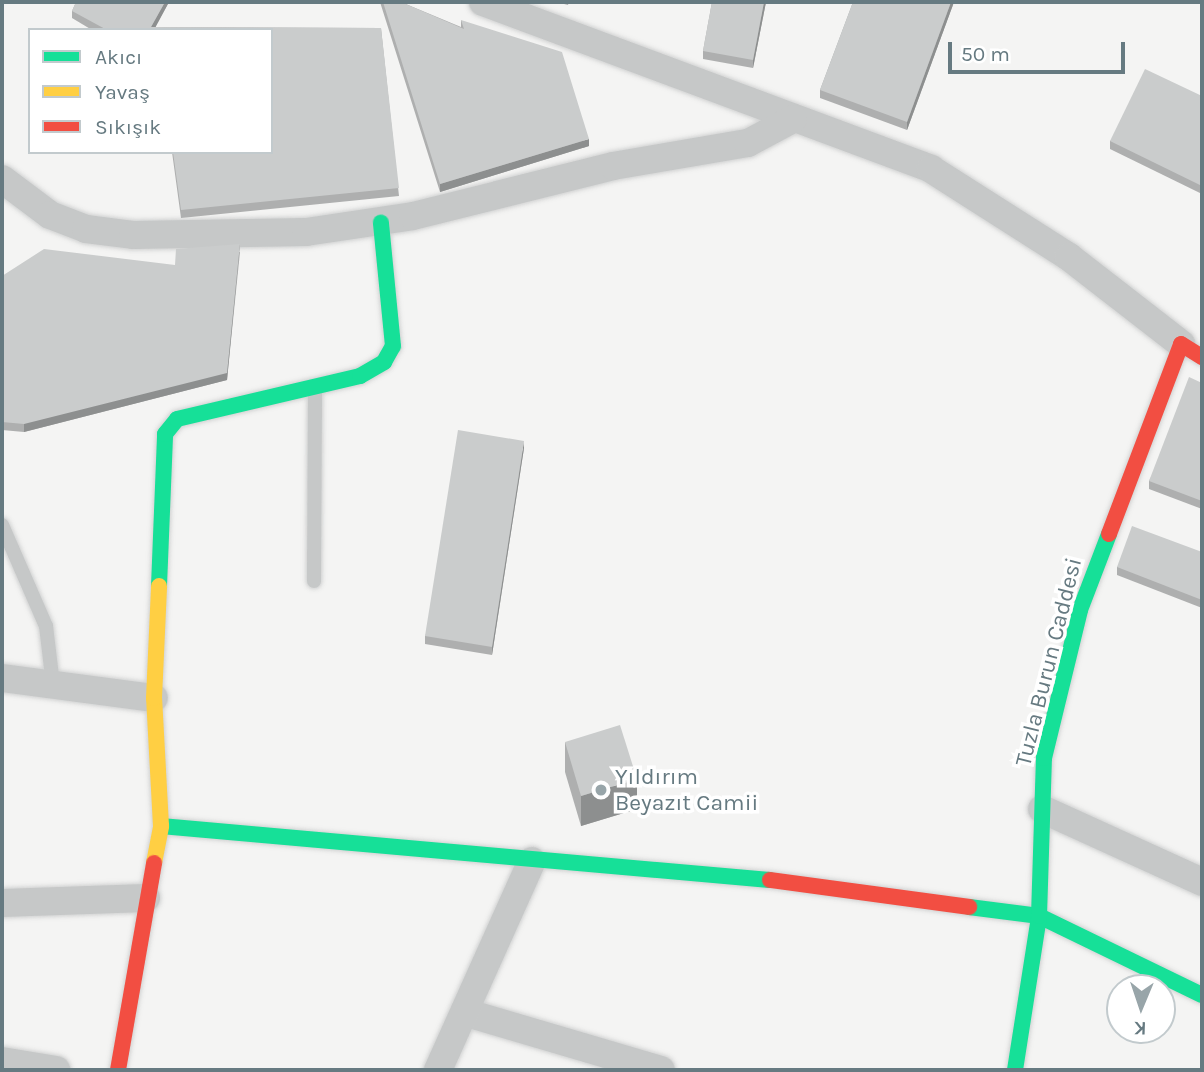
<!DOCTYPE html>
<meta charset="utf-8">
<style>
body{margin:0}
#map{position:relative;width:1204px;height:1072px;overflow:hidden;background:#f4f4f3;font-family:Karla,sans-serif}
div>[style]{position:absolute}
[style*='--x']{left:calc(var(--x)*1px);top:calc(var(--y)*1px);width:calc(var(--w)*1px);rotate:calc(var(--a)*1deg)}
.roads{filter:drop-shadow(0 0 2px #d1d2d2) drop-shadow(0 0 2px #d1d2d2)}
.lane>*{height:14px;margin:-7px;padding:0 7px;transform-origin:7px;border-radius:7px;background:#c6c8c8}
.street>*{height:28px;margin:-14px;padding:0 14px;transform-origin:14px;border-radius:14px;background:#c6c8c8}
.fast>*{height:16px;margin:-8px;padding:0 8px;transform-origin:8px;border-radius:8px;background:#16e098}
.slow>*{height:16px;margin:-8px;padding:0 8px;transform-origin:8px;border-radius:8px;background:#ffcf43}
.jam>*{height:16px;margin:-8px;padding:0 8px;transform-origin:8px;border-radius:8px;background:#f24e42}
.wall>*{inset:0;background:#aeafaf}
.shaded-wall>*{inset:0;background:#8d8f8f}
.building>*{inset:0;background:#cacccc}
.dots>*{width:19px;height:19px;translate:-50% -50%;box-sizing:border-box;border:4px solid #fff;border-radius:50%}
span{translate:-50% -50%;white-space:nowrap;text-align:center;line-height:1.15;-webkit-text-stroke:7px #fff;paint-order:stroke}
.street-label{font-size:23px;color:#667a81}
.poi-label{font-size:23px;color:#667a81}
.left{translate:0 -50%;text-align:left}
.frame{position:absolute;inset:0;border:4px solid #667a81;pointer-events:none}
.legend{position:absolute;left:28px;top:28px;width:245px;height:126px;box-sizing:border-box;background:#fff;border:2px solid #c2cacd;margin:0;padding:9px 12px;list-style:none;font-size:21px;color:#667a81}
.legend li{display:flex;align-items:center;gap:14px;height:35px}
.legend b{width:35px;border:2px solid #c2cacd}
.north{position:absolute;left:1106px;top:974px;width:70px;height:70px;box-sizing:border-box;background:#fff;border:2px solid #c2cacd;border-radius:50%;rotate:182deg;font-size:19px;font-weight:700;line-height:28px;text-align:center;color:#667a81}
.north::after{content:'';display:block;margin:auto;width:24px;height:32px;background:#98a5a9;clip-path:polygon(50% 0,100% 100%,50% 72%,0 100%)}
.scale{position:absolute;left:948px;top:42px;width:177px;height:32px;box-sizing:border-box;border:4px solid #667a81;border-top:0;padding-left:9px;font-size:21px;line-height:24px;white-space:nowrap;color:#667a81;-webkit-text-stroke:5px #fff;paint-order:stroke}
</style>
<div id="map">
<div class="roads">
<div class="lane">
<i style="--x:2;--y:525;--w:110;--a:66.5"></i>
<i style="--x:46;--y:626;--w:59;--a:83.2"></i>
<i style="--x:314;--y:581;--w:193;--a:-89.7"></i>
</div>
<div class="street">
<i style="--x:483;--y:2;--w:478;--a:20.4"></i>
<i style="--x:931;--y:169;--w:164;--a:32.5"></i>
<i style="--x:1069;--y:257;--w:142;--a:37.8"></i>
<i style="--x:2;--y:179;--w:60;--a:36.9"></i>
<i style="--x:50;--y:215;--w:39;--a:21"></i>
<i style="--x:86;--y:229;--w:47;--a:7.3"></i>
<i style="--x:133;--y:235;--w:173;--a:-1"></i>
<i style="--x:306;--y:232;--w:108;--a:-8.5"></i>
<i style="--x:413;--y:216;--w:206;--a:-14"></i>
<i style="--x:613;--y:166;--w:137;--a:-9.7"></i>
<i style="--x:748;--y:143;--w:51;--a:-28.1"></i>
<i style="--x:2;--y:678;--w:153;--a:7.5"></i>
<i style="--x:1042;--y:809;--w:176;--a:24.5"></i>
<i style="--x:2;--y:903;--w:144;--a:-2"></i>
<i style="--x:467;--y:1013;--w:202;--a:16.4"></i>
<i style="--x:2;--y:1061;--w:55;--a:9.5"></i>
<i style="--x:438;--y:1070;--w:229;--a:-65.8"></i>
</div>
<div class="fast">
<i style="--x:159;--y:586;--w:152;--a:-87.7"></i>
<i style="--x:165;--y:434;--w:19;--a:-51"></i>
<i style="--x:177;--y:419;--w:188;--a:-13.2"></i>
<i style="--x:360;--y:376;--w:28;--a:-30"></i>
<i style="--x:384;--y:362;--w:18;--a:-61"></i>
<i style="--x:393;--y:346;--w:124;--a:-95.6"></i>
<i style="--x:161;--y:826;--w:611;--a:5.07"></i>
<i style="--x:969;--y:907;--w:71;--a:7.3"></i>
<i style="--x:1039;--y:916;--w:181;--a:25.9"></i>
<i style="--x:1015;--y:1070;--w:156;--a:-81.1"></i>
<i style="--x:1039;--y:916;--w:158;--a:-88.2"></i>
<i style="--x:1044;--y:758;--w:152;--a:-76.3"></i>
<i style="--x:1080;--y:610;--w:81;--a:-69.1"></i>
</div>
<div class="slow">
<i style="--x:154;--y:863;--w:38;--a:-79"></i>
<i style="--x:161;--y:826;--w:128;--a:-93.1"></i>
<i style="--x:154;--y:698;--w:112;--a:-87.4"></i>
</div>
<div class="jam">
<i style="--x:1109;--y:534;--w:203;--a:-69.2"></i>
<i style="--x:1181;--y:344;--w:25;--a:32"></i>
<i style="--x:770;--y:880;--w:201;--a:7.7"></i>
<i style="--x:118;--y:1070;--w:210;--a:-80.1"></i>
</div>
</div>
<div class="wall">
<i style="clip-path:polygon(76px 2px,169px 2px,155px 27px,381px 28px,399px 196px,181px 218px,172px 152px,271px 152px,271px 30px,92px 30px,72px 18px,72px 11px)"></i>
<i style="clip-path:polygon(380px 2px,401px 2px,461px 27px,461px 20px,589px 146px,440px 192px)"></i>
<i style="clip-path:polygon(556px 2px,569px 2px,568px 5px)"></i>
<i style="clip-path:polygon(712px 2px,766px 2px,753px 68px,703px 59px,703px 51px)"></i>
<i style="clip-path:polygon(853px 2px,954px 2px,907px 130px,820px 98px,820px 90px)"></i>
<i style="clip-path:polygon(1202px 96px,1202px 194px,1110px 149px,1110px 141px)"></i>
<i style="clip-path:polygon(240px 252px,227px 380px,24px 432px,2px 430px,2px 276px,175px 265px)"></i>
<i style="clip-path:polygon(1202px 383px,1202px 509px,1149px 489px,1149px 481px)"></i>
<i style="clip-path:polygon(524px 448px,492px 655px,425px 644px,425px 636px)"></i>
<i style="clip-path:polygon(1202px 552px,1202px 608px,1117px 575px,1117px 567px)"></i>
<i style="clip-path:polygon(565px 742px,637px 809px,581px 826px,565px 772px)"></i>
</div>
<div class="shaded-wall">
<i style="clip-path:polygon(165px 2px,169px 2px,154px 30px,151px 27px)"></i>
<i style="clip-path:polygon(764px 2px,766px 2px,753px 68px,753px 60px)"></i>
<i style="clip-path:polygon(951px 2px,954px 2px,907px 130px,907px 122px)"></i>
<i style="clip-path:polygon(589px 139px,589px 146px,440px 192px,440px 184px)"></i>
<i style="clip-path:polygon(240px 244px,227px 380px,24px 432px,24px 424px)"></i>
<i style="clip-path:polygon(524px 441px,524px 448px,492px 655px,492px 647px)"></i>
<i style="clip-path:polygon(637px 779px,637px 809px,581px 826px,581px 796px)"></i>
</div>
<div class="building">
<i style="clip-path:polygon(76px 2px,165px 2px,151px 27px,381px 28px,399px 188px,181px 210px,173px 152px,271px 152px,271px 30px,107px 30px,72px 11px)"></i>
<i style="clip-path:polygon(383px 2px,401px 2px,464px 29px,461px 20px,562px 52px,589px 139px,440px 184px)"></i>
<i style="clip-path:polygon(712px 2px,764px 2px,753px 60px,703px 51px)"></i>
<i style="clip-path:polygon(853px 2px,951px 2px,907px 122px,820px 90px)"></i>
<i style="clip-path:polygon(1145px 69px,1202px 96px,1202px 186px,1110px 141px)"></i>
<i style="clip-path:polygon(240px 244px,227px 373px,24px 424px,2px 422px,2px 276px,44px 249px,175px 265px,176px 249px)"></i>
<i style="clip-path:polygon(1189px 377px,1202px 383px,1202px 501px,1149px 481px)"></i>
<i style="clip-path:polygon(458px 430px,524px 441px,492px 647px,425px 636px)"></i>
<i style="clip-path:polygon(1132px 526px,1202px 552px,1202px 600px,1117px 567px)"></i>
<i style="clip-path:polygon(620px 725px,637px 779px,581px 796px,565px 742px)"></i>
</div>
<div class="dots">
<i style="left:601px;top:790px;background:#98a5a9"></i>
</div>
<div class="street-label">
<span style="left:1049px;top:662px;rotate:-76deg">Tuzla Burun Caddesi</span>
</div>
<div class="poi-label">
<span class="left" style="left:615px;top:790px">Yıldırım<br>Beyazıt Camii</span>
</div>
<div class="frame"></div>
<ul class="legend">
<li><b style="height:9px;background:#16e098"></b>Akıcı</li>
<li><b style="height:9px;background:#ffcf43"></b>Yavaş</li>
<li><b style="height:9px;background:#f24e42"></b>Sıkışık</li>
</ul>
<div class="north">K</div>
<div class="scale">50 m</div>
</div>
